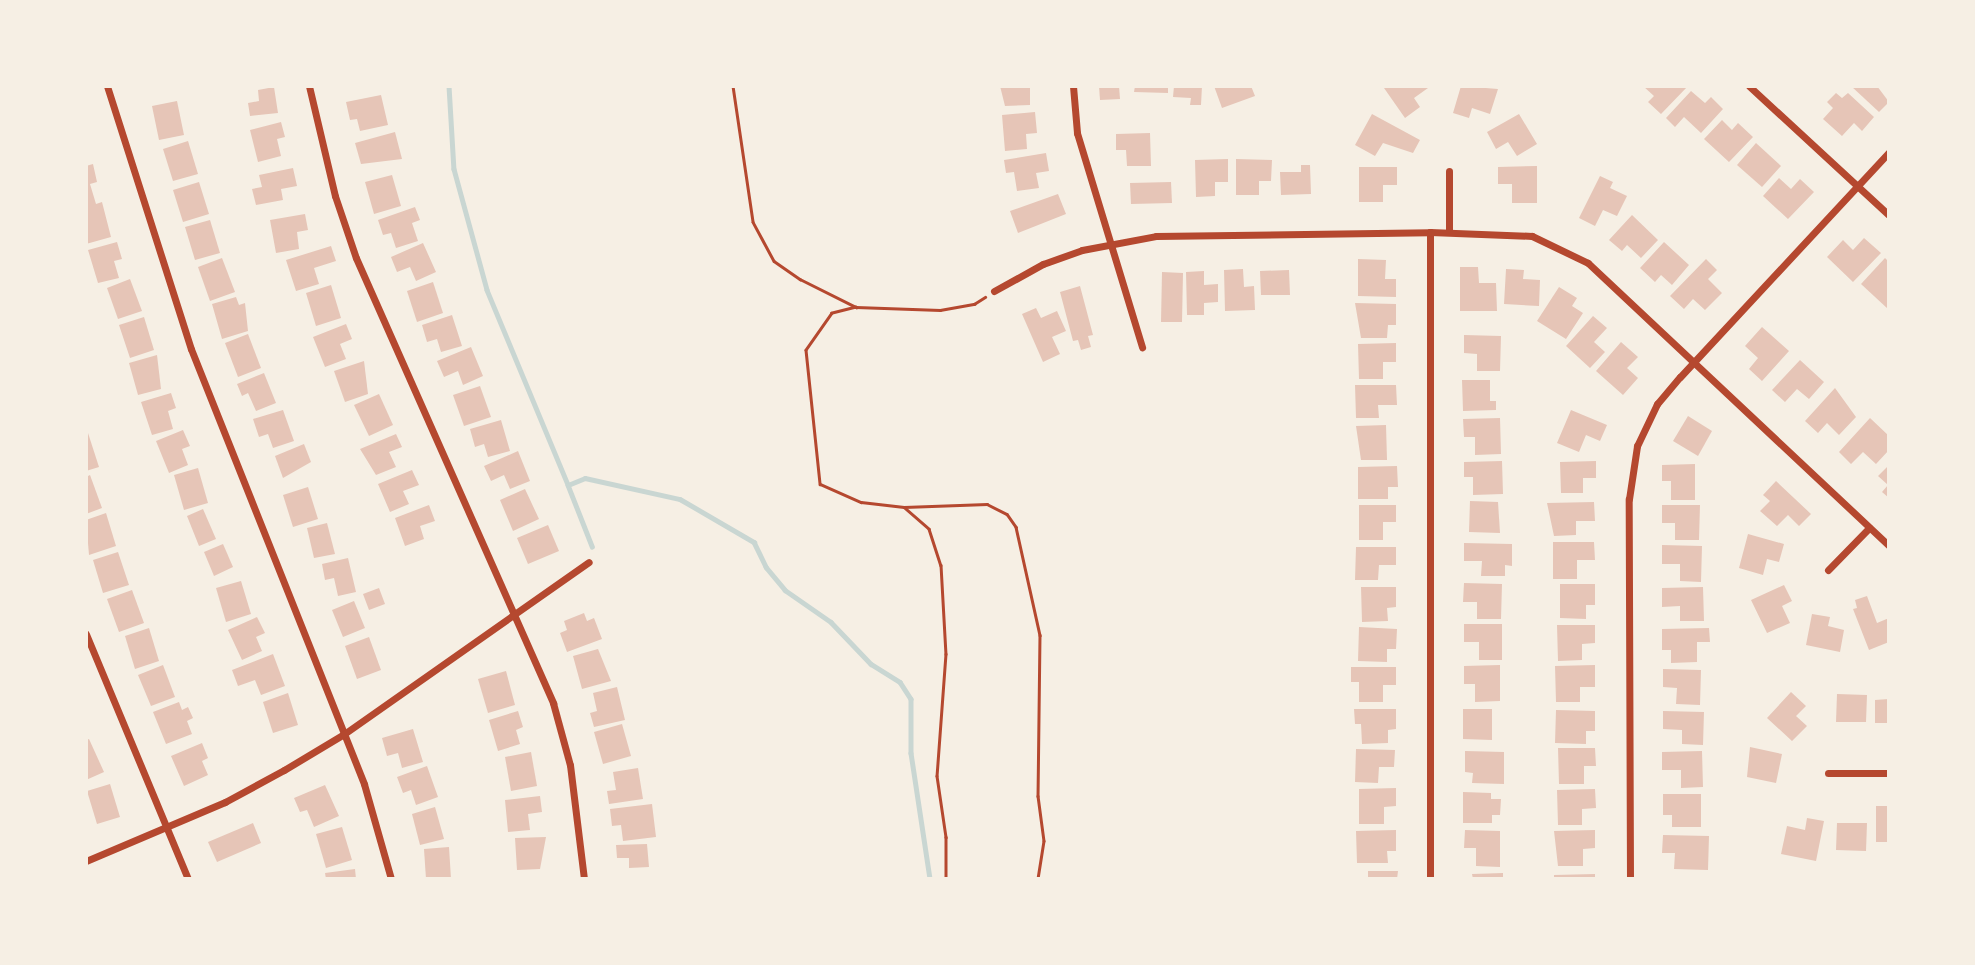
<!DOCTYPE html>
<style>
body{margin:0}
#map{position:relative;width:1975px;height:965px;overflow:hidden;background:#f6efe4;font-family:"Space Grotesk",sans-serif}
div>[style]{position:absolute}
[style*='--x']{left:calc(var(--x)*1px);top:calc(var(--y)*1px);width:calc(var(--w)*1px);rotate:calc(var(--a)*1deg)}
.stream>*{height:4.5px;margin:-2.25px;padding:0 2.25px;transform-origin:2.25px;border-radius:2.25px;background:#c9d6d2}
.building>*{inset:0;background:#e6c5b7}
.path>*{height:2.5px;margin:-1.25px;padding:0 1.25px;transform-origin:1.25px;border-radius:1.25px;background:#b5482f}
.minor>*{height:7px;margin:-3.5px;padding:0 3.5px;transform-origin:3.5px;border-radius:3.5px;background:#b5482f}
span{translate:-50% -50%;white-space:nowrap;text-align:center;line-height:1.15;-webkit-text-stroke:6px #f6efe4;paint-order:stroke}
.frame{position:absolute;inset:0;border:88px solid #f6efe4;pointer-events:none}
</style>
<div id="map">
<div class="stream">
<i style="--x:449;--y:86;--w:83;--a:86.6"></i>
<i style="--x:454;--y:169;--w:125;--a:74.7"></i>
<i style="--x:487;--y:290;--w:211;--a:67.4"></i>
<i style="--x:568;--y:485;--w:18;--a:-22"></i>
<i style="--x:585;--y:478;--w:97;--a:12.5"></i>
<i style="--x:680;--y:499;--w:86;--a:30.2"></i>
<i style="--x:754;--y:542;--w:28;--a:64"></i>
<i style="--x:766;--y:567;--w:30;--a:50"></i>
<i style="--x:785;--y:590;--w:56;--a:34.8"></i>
<i style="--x:831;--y:622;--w:58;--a:46.4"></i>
<i style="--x:871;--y:664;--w:34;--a:32"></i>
<i style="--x:900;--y:682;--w:20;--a:57"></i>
<i style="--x:911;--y:699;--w:54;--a:90"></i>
<i style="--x:911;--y:753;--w:127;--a:81.4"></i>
<i style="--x:568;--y:485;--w:66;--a:68.5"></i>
</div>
<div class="building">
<i style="clip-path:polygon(1000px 86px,1030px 86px,1030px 105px,1005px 106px)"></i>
<i style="clip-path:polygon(1099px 86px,1119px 86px,1120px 99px,1100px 100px)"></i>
<i style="clip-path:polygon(1135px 86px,1168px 86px,1168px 93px,1134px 92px)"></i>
<i style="clip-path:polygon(1174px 86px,1202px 86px,1201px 105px,1190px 105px,1191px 98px,1173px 97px)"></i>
<i style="clip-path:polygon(1214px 86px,1251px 86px,1255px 96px,1222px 108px)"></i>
<i style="clip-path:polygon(1387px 86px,1427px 86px,1428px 88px,1414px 98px,1420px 107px,1405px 118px,1384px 88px)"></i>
<i style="clip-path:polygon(1461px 86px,1498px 89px,1490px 114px,1472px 108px,1469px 118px,1453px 113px)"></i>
<i style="clip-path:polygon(1643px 86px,1688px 86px,1661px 114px,1648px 102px,1654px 96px)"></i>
<i style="clip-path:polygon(1851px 86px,1877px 86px,1889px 102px,1879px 112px)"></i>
<i style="clip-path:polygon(274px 87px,278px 113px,250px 116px,248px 103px,259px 101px,258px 90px)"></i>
<i style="clip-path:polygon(1691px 91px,1705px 103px,1711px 97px,1723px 109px,1701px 133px,1684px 117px,1675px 127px,1666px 118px)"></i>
<i style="clip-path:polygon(1836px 93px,1842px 98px,1848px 93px,1874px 117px,1862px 131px,1854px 123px,1842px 136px,1823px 119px,1833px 108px,1827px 102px)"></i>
<i style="clip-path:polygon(381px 95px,388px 125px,360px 131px,357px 119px,350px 120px,346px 102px)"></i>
<i style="clip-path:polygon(177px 101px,184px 135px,159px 140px,152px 106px)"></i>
<i style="clip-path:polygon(1035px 112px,1037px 133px,1026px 134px,1027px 149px,1005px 151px,1002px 115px)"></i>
<i style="clip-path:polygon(1372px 114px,1420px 140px,1413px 153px,1383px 143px,1375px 156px,1355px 145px)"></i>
<i style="clip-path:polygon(1519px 114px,1537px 144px,1517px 156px,1508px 142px,1496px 149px,1487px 132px)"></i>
<i style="clip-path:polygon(1722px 120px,1732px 130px,1738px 123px,1753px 137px,1729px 162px,1704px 139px)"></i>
<i style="clip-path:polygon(281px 122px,285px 137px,277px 139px,281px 156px,258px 162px,250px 130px)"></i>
<i style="clip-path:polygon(395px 132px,402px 159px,361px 164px,355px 143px)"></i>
<i style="clip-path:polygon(1150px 133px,1151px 166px,1127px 166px,1126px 150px,1116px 150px,1116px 134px)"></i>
<i style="clip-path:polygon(188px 141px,198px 174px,173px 181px,163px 149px)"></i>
<i style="clip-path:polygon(1756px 143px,1781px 166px,1762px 187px,1737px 165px)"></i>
<i style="clip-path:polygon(1046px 153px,1049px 171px,1036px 173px,1039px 188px,1017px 191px,1014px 172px,1006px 173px,1004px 160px)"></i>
<i style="clip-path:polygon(1228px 159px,1228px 182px,1215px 182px,1215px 196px,1196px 197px,1195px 160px)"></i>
<i style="clip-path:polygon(1236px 159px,1272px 160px,1271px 181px,1259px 181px,1259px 195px,1236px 195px)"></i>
<i style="clip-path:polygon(93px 164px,97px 182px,90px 184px,96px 204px,102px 202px,111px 237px,86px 244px,86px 166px)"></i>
<i style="clip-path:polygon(1301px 165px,1310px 165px,1311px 194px,1281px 195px,1280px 172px,1301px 172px)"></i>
<i style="clip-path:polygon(1537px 166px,1537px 203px,1512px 203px,1512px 184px,1498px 184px,1498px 167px)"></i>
<i style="clip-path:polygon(1359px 167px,1397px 167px,1397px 185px,1383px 185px,1383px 202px,1359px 202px)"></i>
<i style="clip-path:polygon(293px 168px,297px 186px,281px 189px,283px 200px,256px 205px,252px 189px,262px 187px,259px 175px)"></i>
<i style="clip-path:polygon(392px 175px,401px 206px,374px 214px,365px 182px)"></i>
<i style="clip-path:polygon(1600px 176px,1613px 182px,1610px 188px,1627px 196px,1617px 216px,1603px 210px,1595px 226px,1579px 218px)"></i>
<i style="clip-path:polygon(1779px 178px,1791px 189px,1800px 179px,1814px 192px,1788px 219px,1763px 196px)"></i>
<i style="clip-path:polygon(199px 182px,209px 214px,183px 222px,173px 190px)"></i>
<i style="clip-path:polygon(1171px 182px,1172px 203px,1131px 204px,1130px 183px)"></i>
<i style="clip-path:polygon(1058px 194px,1066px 214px,1018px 233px,1010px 211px)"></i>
<i style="clip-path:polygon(415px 207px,420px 220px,412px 223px,418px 241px,396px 248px,391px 233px,383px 235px,378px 220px)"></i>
<i style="clip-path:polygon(305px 214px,308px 230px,297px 232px,299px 249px,276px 253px,270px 220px)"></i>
<i style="clip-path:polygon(1632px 215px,1658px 240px,1641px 258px,1627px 245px,1622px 251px,1609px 240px)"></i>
<i style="clip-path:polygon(210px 220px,220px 253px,195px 260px,185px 227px)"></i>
<i style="clip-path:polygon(1864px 238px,1881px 253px,1853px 282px,1827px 257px,1843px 240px,1853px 250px)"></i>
<i style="clip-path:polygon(117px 242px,122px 259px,114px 261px,119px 278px,98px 283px,88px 250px)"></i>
<i style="clip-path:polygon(1664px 242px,1689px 265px,1672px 285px,1661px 275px,1655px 282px,1640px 268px)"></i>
<i style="clip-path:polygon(423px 243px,436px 272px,416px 281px,410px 267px,397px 272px,391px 257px)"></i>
<i style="clip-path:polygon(331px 246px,336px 261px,314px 268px,319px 284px,296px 291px,286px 260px)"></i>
<i style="clip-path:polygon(222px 258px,235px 292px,210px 301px,198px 267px)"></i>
<i style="clip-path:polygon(1885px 258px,1889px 262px,1888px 309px,1861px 284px)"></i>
<i style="clip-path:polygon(1358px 259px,1386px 260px,1385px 279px,1396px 279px,1396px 297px,1358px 296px)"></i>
<i style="clip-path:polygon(1706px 259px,1717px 270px,1708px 279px,1722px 293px,1705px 310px,1693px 299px,1684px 309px,1670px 296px)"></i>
<i style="clip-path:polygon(1460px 267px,1478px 267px,1479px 283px,1496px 283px,1497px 311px,1460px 311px)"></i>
<i style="clip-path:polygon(1243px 269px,1244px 287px,1254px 286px,1255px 310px,1225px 311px,1224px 270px)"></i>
<i style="clip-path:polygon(1506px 269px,1524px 270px,1523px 279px,1540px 280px,1539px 306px,1504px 304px)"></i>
<i style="clip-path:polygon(1289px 270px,1290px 295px,1261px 295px,1260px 271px)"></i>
<i style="clip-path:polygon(1204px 271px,1204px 285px,1218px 284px,1218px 302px,1204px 303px,1204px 315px,1187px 315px,1186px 272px)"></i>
<i style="clip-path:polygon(1162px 272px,1183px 273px,1182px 322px,1161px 322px)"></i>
<i style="clip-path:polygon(130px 279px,142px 311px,118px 319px,107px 288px)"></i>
<i style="clip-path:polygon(433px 282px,443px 313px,417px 322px,407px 291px)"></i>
<i style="clip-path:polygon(331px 285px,341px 318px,316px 326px,306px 293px)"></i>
<i style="clip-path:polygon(1080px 286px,1093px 335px,1088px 336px,1091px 347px,1081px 350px,1078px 340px,1073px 341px,1060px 292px)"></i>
<i style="clip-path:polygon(1559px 287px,1577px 298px,1572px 306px,1583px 313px,1566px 339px,1537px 321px)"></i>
<i style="clip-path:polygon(236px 297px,239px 305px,245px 303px,248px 331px,222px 339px,212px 304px)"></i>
<i style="clip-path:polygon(1355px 303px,1396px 304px,1396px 325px,1388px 325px,1387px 338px,1361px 338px)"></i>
<i style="clip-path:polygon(1036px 308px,1041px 318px,1057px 311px,1066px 331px,1052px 337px,1060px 354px,1043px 362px,1022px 314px)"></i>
<i style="clip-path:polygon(452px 315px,462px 346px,441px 352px,437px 339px,427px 342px,422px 325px)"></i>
<i style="clip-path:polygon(1593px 316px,1607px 328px,1594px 342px,1605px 352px,1590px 368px,1566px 346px)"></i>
<i style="clip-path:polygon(144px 317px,154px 350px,130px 358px,119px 325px)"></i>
<i style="clip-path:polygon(346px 324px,352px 339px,340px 344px,346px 359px,325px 367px,313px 337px)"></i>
<i style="clip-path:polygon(1762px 327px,1789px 351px,1762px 381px,1749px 369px,1758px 358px,1745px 346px)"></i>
<i style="clip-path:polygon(248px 334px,261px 368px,238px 377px,225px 343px)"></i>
<i style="clip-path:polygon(1464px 335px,1501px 336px,1500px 371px,1477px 371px,1477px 354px,1464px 353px)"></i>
<i style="clip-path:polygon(1621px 342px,1638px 357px,1627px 368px,1638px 378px,1623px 395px,1596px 371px)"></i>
<i style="clip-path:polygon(1396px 343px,1396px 362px,1383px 362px,1383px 379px,1359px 379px,1358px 344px)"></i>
<i style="clip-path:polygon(471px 347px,483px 376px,463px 385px,458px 371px,444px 377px,437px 361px)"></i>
<i style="clip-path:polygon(157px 355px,161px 389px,138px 395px,129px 363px)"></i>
<i style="clip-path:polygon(1800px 360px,1824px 382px,1809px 399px,1797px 389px,1785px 402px,1772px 390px)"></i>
<i style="clip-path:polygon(364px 361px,368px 394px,345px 402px,334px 371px)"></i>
<i style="clip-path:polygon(264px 373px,276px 403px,256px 411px,248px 393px,242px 396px,237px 384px)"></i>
<i style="clip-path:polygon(1462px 380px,1490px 380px,1490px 401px,1496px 401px,1496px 410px,1463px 411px)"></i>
<i style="clip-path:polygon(1355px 385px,1396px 385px,1397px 405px,1378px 405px,1379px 418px,1356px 418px)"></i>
<i style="clip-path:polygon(480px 386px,491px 417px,464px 426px,453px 395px)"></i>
<i style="clip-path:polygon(1835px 388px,1856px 417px,1839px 435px,1827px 423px,1818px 433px,1805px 421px)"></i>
<i style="clip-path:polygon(171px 393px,176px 408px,168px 411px,173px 429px,152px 435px,141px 402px)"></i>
<i style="clip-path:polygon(379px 394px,393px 425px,369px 436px,354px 405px)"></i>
<i style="clip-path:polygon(283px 410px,294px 441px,273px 448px,268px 434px,259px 437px,253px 419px)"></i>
<i style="clip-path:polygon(1571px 410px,1607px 425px,1600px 441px,1586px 435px,1579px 452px,1557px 443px)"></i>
<i style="clip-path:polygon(1688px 416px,1712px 431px,1698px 456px,1673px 441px)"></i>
<i style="clip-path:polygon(1500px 418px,1501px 454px,1475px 455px,1475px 437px,1464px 437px,1463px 419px)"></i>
<i style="clip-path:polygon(1870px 418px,1889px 436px,1889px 450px,1876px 464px,1863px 452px,1851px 464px,1839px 452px)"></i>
<i style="clip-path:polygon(501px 420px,510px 451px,488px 457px,484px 444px,475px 447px,470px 429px)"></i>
<i style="clip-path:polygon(1386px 425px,1387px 460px,1361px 460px,1356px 426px)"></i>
<i style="clip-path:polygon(183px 430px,190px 446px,182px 449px,188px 465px,169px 473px,156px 441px)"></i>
<i style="clip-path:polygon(88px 433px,99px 467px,86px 471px,86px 434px)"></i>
<i style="clip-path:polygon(396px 434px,402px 447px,389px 452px,396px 467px,376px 475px,360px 449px)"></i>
<i style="clip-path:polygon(304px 444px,311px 462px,283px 478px,275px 456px)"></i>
<i style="clip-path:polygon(518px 451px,530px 481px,510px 489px,504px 475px,491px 481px,484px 466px)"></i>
<i style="clip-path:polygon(1502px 461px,1503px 494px,1473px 495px,1473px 477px,1464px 477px,1464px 462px)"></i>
<i style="clip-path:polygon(1596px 461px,1596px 478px,1583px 478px,1583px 493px,1561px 493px,1560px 462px)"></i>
<i style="clip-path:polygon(1695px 464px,1695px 500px,1671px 500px,1671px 481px,1662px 481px,1662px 465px)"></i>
<i style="clip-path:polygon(1889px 465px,1889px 498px,1882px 492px,1888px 485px,1878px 476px)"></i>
<i style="clip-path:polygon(1397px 466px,1398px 487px,1388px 487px,1388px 499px,1358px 499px,1358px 467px)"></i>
<i style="clip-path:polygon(198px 468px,208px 503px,184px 510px,174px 475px)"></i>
<i style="clip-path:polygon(412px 470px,419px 485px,403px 491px,409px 504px,390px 512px,378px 484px)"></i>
<i style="clip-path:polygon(90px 475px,102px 508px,86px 514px,86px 477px)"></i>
<i style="clip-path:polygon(1776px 481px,1811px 514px,1799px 526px,1788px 515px,1777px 526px,1760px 511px,1770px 501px,1763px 495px)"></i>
<i style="clip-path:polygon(308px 487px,318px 519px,293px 527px,283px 495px)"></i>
<i style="clip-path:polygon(525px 489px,539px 519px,513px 531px,500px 500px)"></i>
<i style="clip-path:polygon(1470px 501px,1498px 502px,1500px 533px,1469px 532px)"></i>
<i style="clip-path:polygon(1594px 502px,1595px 521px,1576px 521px,1576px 535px,1554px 536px,1547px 503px)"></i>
<i style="clip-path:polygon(429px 505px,435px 521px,420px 526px,424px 539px,405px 546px,395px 518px)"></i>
<i style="clip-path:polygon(1359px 505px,1396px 505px,1396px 522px,1383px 522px,1383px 540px,1359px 540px)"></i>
<i style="clip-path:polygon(1662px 505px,1700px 505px,1699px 540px,1675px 540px,1675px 523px,1662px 523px)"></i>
<i style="clip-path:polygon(203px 509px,216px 539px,199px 546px,187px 516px)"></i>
<i style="clip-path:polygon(106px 513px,116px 546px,89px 555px,86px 520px)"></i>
<i style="clip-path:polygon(327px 523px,335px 554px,314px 558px,307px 528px)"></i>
<i style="clip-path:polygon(548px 525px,559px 551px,528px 564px,517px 538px)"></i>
<i style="clip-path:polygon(1748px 534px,1784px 544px,1779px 562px,1767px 559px,1763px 575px,1739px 568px)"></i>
<i style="clip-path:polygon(1553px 542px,1594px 542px,1595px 560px,1577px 560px,1577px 579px,1553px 579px)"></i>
<i style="clip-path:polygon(1464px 543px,1512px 544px,1512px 566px,1505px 565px,1505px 576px,1481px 576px,1482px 561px,1464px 561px)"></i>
<i style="clip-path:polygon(223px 544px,233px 567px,214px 576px,204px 552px)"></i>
<i style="clip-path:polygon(1662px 545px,1702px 546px,1701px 582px,1680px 581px,1680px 564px,1662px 564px)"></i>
<i style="clip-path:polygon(1356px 547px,1396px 547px,1396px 565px,1379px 565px,1378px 580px,1355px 580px)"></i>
<i style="clip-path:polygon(118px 552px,129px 585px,103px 593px,93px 560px)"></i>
<i style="clip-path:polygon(348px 558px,356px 592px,338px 596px,334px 578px,325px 580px,322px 564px)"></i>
<i style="clip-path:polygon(241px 581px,251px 614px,226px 622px,216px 588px)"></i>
<i style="clip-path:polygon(1464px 583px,1502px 584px,1501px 619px,1477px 619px,1477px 602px,1463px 602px)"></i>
<i style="clip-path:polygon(1560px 584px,1595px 584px,1595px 605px,1586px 605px,1586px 619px,1560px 618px)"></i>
<i style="clip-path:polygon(1784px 585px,1792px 601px,1782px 606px,1790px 623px,1767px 633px,1751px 600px)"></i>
<i style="clip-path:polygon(1361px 587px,1396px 587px,1396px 607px,1387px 608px,1388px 621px,1362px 622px)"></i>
<i style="clip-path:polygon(1703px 587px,1704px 621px,1680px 621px,1680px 606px,1662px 607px,1662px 588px)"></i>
<i style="clip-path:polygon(379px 588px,385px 604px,369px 610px,363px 594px)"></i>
<i style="clip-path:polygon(132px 590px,144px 623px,119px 632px,107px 599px)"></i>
<i style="clip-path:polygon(1867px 596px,1877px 623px,1889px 618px,1889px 642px,1869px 650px,1853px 609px,1857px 608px,1855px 600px)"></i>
<i style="clip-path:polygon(354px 601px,365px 628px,343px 637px,332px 610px)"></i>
<i style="clip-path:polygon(584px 613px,587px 621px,594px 618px,602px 639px,567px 652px,560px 633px,567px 630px,564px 621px)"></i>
<i style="clip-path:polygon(1812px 614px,1830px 617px,1828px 626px,1844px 630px,1840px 652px,1806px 645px)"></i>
<i style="clip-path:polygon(257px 617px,265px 633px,256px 637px,262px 651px,242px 660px,228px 630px)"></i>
<i style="clip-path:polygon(1464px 624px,1502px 624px,1502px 660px,1479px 660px,1479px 642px,1464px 642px)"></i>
<i style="clip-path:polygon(1557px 625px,1595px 625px,1595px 643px,1582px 644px,1582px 660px,1558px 661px)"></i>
<i style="clip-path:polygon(1359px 627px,1397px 629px,1396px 649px,1387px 649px,1387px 662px,1358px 661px)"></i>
<i style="clip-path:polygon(149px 628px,159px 661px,135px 669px,125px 636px)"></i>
<i style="clip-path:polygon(1709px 628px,1710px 642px,1697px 642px,1697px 662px,1671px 663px,1671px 650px,1662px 650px,1662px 629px)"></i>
<i style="clip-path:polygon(369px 637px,381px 670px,357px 679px,345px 646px)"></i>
<i style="clip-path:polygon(598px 649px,611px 681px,582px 689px,573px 656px)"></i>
<i style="clip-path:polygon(273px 654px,285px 686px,261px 695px,255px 680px,238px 686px,232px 670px)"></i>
<i style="clip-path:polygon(163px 665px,175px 697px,151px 706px,138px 675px)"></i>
<i style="clip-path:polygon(1500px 665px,1500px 701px,1475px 702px,1475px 684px,1464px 684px,1464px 666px)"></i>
<i style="clip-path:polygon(1595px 665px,1595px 687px,1580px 687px,1580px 702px,1556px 702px,1555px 666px)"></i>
<i style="clip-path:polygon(1351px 667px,1396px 667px,1396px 685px,1383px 685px,1383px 702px,1359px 702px,1359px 682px,1351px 682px)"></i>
<i style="clip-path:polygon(1663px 669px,1701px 670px,1700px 705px,1676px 704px,1677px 688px,1663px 687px)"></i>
<i style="clip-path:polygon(506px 671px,515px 705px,488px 713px,478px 679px)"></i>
<i style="clip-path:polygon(617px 687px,625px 720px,594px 727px,590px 713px,597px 711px,593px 693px)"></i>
<i style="clip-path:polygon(1791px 692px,1806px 706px,1796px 716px,1807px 726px,1792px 741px,1767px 718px)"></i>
<i style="clip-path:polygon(288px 693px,298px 725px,273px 733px,263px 702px)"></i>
<i style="clip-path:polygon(1837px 694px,1867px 695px,1866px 722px,1836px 722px)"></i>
<i style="clip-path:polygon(1889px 699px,1889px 723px,1875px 723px,1875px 700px)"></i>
<i style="clip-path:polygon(179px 702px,182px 710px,188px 707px,193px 718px,187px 721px,192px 734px,166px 744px,153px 712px)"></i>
<i style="clip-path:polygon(1354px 709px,1396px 709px,1396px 729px,1388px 730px,1388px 743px,1362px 744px,1361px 724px,1355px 724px)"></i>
<i style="clip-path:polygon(1463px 709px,1492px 709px,1492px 740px,1463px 739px)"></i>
<i style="clip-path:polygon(1556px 710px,1595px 711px,1595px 731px,1586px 731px,1586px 744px,1555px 743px)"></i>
<i style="clip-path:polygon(518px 711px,523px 727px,516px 730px,520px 744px,498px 751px,489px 720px)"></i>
<i style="clip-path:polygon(1663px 711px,1704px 712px,1703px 745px,1682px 744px,1682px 730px,1663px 729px)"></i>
<i style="clip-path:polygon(622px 724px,631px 756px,603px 764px,594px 732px)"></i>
<i style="clip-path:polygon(413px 729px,423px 762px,402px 768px,398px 753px,387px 756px,382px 738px)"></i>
<i style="clip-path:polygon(89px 739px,104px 772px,86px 780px,86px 740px)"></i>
<i style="clip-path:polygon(202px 743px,208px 758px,202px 761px,208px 775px,184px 786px,171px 756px)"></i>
<i style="clip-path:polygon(1750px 747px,1782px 754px,1776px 783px,1747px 777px)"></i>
<i style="clip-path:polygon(1558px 748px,1595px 748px,1596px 766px,1584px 766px,1584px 784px,1559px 784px)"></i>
<i style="clip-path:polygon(1356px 749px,1395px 750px,1394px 767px,1379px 767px,1378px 783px,1355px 782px)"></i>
<i style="clip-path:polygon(1465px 751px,1504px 752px,1504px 784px,1472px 783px,1473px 773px,1465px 772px)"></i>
<i style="clip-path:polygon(1702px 751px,1703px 787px,1681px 788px,1681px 770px,1662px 770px,1662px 752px)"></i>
<i style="clip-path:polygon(531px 752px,537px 786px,511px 791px,505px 757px)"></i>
<i style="clip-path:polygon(427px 766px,438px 797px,416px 805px,411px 790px,403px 793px,397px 777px)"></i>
<i style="clip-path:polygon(638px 768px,643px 799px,609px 804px,607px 791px,616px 790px,613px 772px)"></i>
<i style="clip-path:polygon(110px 784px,120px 817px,97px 824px,87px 791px)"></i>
<i style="clip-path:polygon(325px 785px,339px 816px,314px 827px,307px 810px,300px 812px,294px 798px)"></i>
<i style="clip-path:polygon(1396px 788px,1396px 806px,1384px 807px,1384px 824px,1359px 824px,1359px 789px)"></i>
<i style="clip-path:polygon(1595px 789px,1596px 808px,1582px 809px,1582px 825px,1558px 825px,1557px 790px)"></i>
<i style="clip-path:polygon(1463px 792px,1491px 793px,1491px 799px,1501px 799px,1500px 815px,1492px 815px,1492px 823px,1463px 823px)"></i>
<i style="clip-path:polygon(1663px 794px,1701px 794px,1701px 827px,1672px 827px,1672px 815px,1663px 815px)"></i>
<i style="clip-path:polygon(540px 796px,542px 812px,528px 814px,530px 830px,508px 832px,505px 800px)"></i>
<i style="clip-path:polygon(652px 804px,656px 837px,623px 841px,621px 825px,612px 826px,610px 809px)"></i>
<i style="clip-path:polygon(1876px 806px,1889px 806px,1889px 842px,1876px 842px)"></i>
<i style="clip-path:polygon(435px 807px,444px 839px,420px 845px,412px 814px)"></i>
<i style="clip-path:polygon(1807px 818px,1824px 821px,1816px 861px,1781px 854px,1787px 826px,1805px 830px)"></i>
<i style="clip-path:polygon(253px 823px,261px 843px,217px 862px,208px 842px)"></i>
<i style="clip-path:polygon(1837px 823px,1867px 823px,1866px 851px,1836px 850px)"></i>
<i style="clip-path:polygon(342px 827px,352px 860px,326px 868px,316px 834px)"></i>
<i style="clip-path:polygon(1396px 830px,1396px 851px,1387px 851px,1388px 863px,1357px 863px,1356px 831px)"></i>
<i style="clip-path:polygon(1465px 830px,1500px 831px,1500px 867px,1476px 866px,1476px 848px,1464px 848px)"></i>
<i style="clip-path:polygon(1595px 830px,1595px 848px,1583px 849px,1583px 866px,1558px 866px,1554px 831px)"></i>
<i style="clip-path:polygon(1663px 835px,1709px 836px,1708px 870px,1674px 869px,1675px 853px,1662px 853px)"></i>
<i style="clip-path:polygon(546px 837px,540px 869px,517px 870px,515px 838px)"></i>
<i style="clip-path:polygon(647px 844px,649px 867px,629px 868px,629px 858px,617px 858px,616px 845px)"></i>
<i style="clip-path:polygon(449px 847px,451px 879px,426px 879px,424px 849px)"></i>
<i style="clip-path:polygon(355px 869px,356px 879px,326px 879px,325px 873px)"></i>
<i style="clip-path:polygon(1368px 871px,1398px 871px,1397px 879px,1368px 879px)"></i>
<i style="clip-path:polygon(1503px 873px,1503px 879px,1473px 879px,1472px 874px)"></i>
<i style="clip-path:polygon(1595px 874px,1595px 879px,1554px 879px,1554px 875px)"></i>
</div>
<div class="path">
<i style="--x:733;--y:86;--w:137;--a:81.6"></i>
<i style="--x:753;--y:222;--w:44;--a:61.7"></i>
<i style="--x:774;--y:261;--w:32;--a:35"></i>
<i style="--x:800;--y:279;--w:63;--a:26.6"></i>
<i style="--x:856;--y:307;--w:84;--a:2"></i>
<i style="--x:940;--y:310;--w:35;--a:-10"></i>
<i style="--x:974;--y:304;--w:13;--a:-32"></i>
<i style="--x:856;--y:307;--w:25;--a:166"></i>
<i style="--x:832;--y:313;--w:45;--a:125.1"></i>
<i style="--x:806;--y:350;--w:135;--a:84"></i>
<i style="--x:820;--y:484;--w:45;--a:23.7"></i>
<i style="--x:861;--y:502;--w:43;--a:6.6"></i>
<i style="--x:904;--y:507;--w:83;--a:-2.1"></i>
<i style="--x:987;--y:504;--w:22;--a:27"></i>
<i style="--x:1007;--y:514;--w:16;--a:55"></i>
<i style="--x:1016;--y:527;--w:111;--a:77.5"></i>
<i style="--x:1040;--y:635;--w:161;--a:90.7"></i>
<i style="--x:1038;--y:796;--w:45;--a:82.4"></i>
<i style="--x:1044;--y:841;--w:38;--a:99"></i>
<i style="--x:904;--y:507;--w:33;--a:41"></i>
<i style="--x:929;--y:529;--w:38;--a:72"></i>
<i style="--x:941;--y:565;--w:89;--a:86.8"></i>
<i style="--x:946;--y:654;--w:122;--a:94.2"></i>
<i style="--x:937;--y:776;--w:62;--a:81.6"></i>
<i style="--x:946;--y:837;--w:42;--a:90"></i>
</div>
<div class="minor">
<i style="--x:107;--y:86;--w:276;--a:72.3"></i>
<i style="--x:191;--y:349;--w:468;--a:68.3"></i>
<i style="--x:364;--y:784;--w:99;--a:74.1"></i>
<i style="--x:309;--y:86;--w:113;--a:76.7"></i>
<i style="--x:335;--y:196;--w:65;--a:71.3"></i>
<i style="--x:356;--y:258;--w:487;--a:66.1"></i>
<i style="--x:553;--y:703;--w:64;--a:74.7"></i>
<i style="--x:570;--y:765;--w:115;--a:83"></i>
<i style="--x:1073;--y:86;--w:47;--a:85.1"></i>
<i style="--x:1077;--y:133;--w:224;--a:73.1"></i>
<i style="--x:1749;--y:86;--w:190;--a:42.7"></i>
<i style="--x:1449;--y:171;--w:61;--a:90"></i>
<i style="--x:1430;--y:232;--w:647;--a:90"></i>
<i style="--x:994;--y:291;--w:56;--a:-28.9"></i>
<i style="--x:1043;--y:264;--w:41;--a:-19.7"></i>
<i style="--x:1082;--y:250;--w:75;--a:-10.7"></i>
<i style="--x:1156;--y:236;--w:274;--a:-0.8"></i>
<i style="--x:1430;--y:232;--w:102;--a:2.2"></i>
<i style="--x:1532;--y:236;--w:62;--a:25.7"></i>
<i style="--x:1588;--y:263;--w:413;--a:43.2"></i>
<i style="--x:1828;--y:570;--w:59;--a:-45.7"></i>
<i style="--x:86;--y:634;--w:265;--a:67.4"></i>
<i style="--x:1828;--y:773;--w:61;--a:0"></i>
<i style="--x:86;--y:861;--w:151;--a:-23"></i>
<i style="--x:225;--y:802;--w:67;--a:-28.5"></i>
<i style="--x:284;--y:770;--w:70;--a:-31"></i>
<i style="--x:344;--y:734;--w:299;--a:-35.1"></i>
<i style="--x:1630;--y:879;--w:380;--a:-90.2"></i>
<i style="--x:1629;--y:499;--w:54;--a:-81.4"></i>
<i style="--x:1637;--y:446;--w:47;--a:-64.5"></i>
<i style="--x:1657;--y:404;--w:35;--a:-50"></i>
<i style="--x:1680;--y:377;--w:307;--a:-47.1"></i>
</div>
<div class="frame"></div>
</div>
